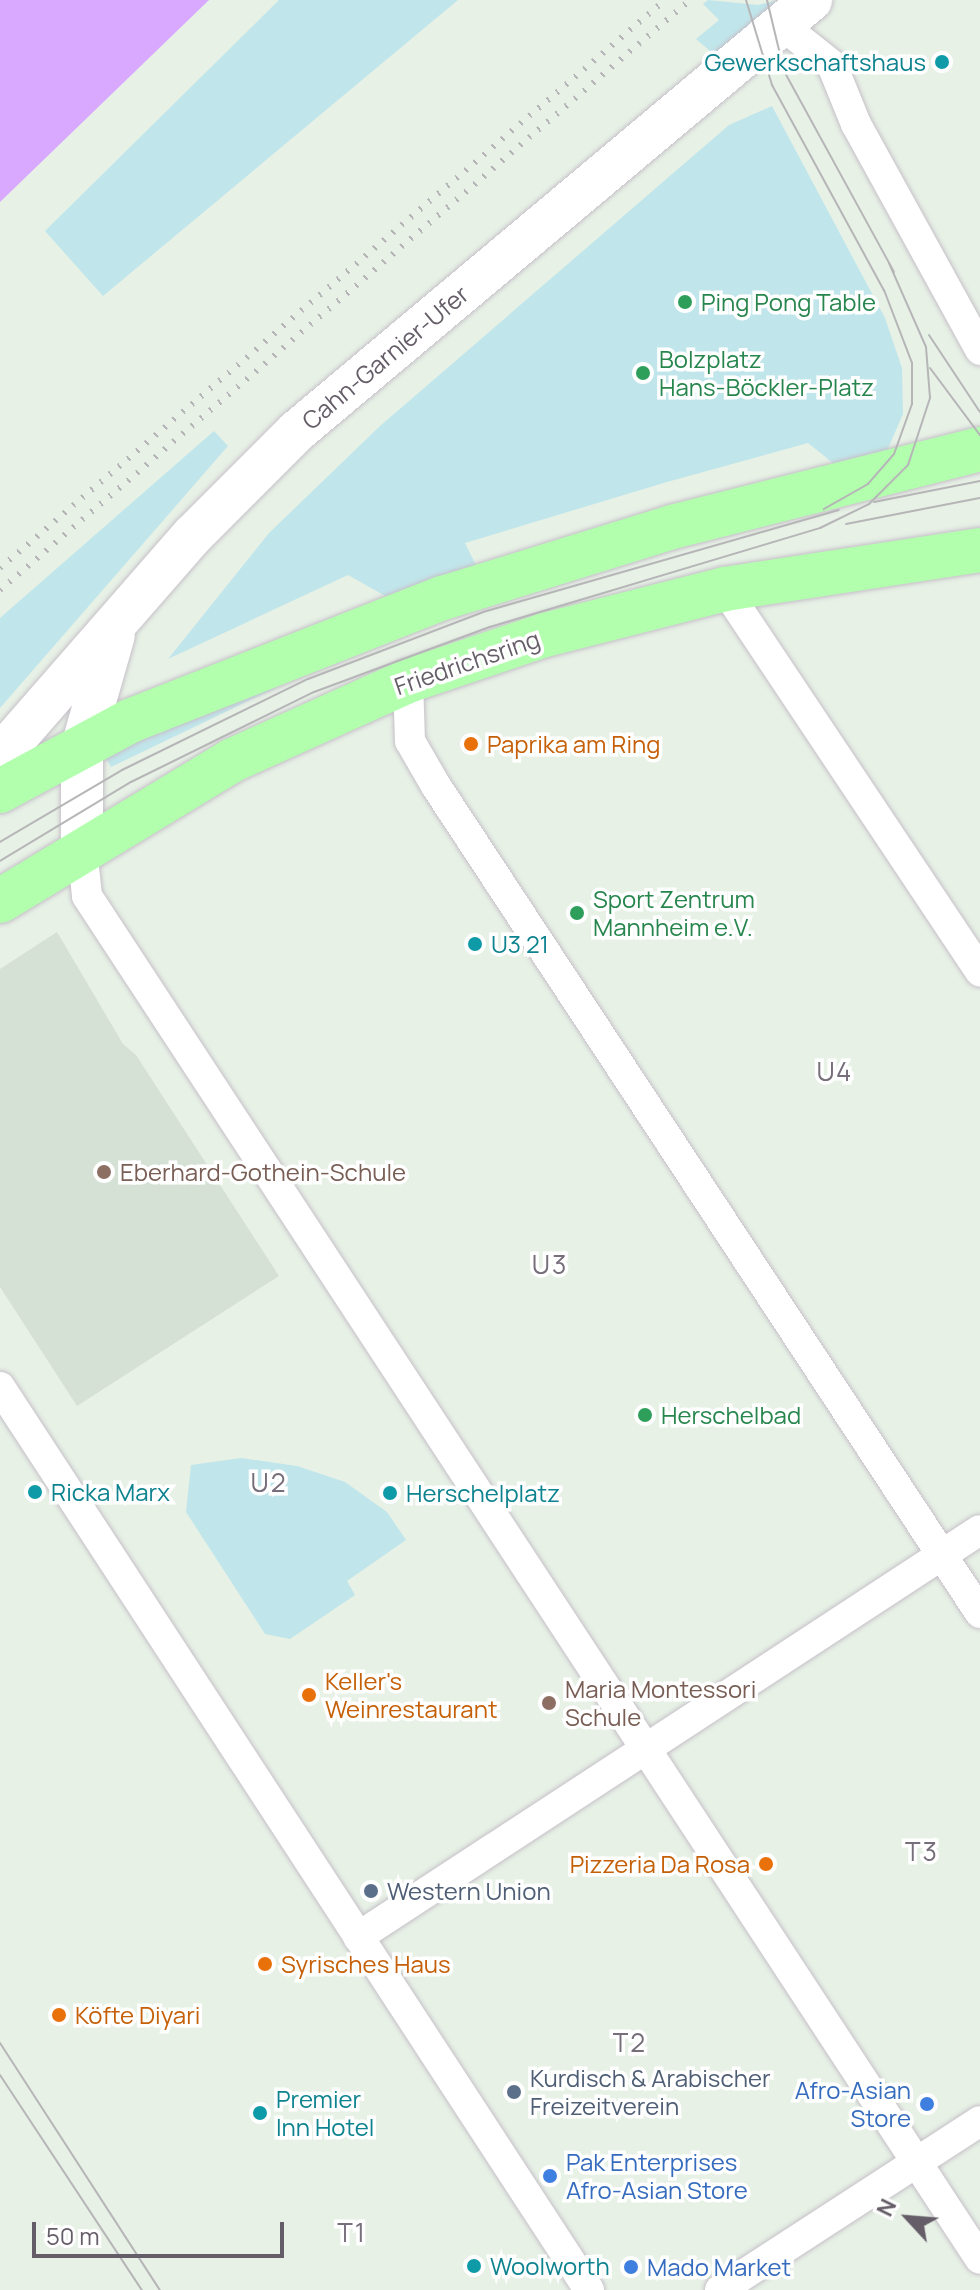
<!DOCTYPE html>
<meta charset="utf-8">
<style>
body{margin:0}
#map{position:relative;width:980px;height:2290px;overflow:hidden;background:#e7f1e6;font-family:Manrope,sans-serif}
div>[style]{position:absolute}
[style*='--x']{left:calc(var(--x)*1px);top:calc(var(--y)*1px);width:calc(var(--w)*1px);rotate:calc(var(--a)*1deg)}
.education>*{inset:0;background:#d6e1d5}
.green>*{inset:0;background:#c0e6eb}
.water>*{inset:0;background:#d8a9ff}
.roads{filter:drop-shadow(0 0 2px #c6c0c8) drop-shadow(0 0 2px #c6c0c8)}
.street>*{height:30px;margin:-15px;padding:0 15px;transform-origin:15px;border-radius:15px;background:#fff}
.secondary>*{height:42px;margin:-21px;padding:0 21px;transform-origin:21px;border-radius:21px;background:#fff}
.primary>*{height:44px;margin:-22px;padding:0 22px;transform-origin:22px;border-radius:22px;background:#b2ffae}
.tram>*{height:2px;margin:-1px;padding:0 1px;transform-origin:1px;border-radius:1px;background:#b6b5b7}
.rail>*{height:6px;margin-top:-3px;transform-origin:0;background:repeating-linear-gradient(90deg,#b6b5b7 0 2px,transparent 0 12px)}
.dots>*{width:22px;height:22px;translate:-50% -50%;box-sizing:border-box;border:4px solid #fff;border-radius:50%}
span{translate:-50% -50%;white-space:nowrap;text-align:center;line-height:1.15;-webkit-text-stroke:7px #fff;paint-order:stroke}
.culture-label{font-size:24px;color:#0d838f}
.right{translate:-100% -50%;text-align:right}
.left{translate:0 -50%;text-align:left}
.leisure-label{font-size:24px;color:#27864d}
.street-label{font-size:24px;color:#655d68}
.food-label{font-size:24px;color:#c56008}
.education-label{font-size:24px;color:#785e54}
.service-label{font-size:24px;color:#4e5e75}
.shop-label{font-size:24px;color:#366cbe}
.neighbourhood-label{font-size:26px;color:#766e7a;letter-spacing:2px}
.north{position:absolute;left:868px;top:2178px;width:80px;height:80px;-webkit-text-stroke:6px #fff;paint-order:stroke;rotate:296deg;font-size:22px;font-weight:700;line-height:32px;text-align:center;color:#655d68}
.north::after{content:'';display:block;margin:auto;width:28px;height:36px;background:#655d68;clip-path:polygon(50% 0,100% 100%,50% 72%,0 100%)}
.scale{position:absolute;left:32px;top:2222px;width:252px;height:36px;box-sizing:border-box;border:4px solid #655d68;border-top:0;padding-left:10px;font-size:24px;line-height:28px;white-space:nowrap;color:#655d68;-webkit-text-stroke:6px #fff;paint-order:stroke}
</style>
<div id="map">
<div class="education">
<i style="clip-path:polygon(57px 932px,123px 1044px,136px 1055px,279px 1276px,77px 1406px,0 1287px,0 969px)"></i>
</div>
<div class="green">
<i style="clip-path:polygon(279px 0,458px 0,103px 296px,45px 231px)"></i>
<i style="clip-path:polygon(708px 0,758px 5px,779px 0,716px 56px,696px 39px,719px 20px,703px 4px)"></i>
<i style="clip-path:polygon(772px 106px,885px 318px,902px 368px,903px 414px,887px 451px,833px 463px,808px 443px,667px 482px,465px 543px,476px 565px,387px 597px,348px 575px,168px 659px,269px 533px,380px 426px,729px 125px)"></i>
<i style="clip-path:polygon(214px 431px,228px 446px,0 708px,0 618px)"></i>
<i style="clip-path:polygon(290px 681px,111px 767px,106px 758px,106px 752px)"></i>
<i style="clip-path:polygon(241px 1458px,297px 1466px,345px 1482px,387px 1512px,406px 1540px,347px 1581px,355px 1595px,290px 1639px,265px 1634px,186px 1512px,191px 1465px)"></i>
</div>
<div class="water">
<i style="clip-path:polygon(0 0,209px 0,0 202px)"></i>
</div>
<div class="roads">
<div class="street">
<i style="--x:783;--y:26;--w:63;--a:38.5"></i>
<i style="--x:832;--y:65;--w:64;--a:67.9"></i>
<i style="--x:856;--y:124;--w:258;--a:61.2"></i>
<i style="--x:725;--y:589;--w:460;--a:56.3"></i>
<i style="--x:408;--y:681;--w:60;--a:88.1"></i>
<i style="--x:410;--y:741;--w:52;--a:60"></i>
<i style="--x:436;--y:786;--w:990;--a:56.66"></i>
<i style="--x:82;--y:849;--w:47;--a:83.9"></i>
<i style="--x:87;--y:896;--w:1629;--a:56.77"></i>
<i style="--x:0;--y:1387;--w:1078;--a:56.88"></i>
<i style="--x:358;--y:1937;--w:743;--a:-33.2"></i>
<i style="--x:720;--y:2290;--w:310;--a:-33"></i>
</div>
<div class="secondary">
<i style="--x:0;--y:756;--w:293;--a:-48.9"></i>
<i style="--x:193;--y:535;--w:147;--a:-45"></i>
<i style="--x:297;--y:431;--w:671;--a:-39.98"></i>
<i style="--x:82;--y:849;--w:102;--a:-90"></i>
<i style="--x:82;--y:747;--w:116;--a:-74.1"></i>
</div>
<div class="primary">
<i style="--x:0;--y:791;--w:148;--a:-28.3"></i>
<i style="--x:130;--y:721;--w:336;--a:-21.5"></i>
<i style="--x:443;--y:598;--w:240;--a:-17.2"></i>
<i style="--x:672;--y:527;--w:318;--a:-14.2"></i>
<i style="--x:0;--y:901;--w:272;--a:-31.2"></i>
<i style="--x:233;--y:760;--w:192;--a:-24.3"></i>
<i style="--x:408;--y:681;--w:145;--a:-18.6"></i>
<i style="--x:545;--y:635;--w:186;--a:-14.3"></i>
<i style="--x:725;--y:589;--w:258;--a:-8.7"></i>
</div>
</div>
<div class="tram">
<i style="--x:746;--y:0;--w:89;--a:73"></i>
<i style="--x:772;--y:85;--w:234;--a:61.4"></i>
<i style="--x:884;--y:290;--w:78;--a:69"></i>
<i style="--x:912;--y:363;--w:41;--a:90"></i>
<i style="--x:912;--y:404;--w:53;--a:109.8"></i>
<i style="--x:894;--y:454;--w:40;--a:131"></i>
<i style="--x:868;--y:484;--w:51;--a:150.4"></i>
<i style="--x:767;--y:0;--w:73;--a:76.5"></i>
<i style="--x:784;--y:71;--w:229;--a:61.3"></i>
<i style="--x:929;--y:335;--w:92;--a:56.5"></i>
<i style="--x:930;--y:368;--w:84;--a:53.3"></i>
<i style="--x:874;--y:502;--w:108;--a:-11.2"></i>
<i style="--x:846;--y:524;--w:136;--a:-11"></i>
<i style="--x:0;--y:842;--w:142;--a:-30.5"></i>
<i style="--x:122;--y:770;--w:207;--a:-26.1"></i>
<i style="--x:308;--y:679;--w:187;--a:-20.9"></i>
<i style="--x:483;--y:612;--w:370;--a:-16"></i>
<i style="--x:0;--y:861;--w:153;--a:-31.1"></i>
<i style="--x:131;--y:782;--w:204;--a:-26.2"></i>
<i style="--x:314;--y:692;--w:188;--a:-20.3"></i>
<i style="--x:490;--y:627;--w:345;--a:-16.7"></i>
<i style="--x:820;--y:528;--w:55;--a:-26.1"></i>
<i style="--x:869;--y:504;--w:55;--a:-45"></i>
<i style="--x:908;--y:465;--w:71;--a:-71.8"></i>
<i style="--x:930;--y:398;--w:51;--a:-94.5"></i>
<i style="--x:926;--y:347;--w:92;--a:-113.8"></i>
<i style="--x:0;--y:2043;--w:294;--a:57.1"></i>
<i style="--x:0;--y:2075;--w:258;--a:56.6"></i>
</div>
<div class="rail">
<i style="--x:0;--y:568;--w:875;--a:-40.5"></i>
<i style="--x:0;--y:590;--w:908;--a:-40.53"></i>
</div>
<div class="dots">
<i style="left:942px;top:62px;background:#0f9aa8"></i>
<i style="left:685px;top:302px;background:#2e9e5b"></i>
<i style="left:643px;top:373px;background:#2e9e5b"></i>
<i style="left:471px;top:744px;background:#e8710a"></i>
<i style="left:577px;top:913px;background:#2e9e5b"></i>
<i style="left:475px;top:944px;background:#0f9aa8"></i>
<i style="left:104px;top:1172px;background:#8d6e63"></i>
<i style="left:645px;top:1415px;background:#2e9e5b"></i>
<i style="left:35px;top:1492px;background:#0f9aa8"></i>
<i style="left:390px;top:1493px;background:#0f9aa8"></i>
<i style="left:309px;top:1695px;background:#e8710a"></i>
<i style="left:549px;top:1703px;background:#8d6e63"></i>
<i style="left:766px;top:1864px;background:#e8710a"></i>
<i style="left:371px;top:1891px;background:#5c6f8a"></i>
<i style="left:265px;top:1964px;background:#e8710a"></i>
<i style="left:59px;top:2015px;background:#e8710a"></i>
<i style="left:514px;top:2092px;background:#5c6f8a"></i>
<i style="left:927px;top:2104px;background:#3f7fe0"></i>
<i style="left:260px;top:2113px;background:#0f9aa8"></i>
<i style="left:550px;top:2176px;background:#3f7fe0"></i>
<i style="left:474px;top:2266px;background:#0f9aa8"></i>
<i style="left:631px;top:2267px;background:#3f7fe0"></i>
</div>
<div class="culture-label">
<span class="right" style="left:926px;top:62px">Gewerkschaftshaus</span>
<span class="left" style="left:491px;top:944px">U3 21</span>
<span class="left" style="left:51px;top:1492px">Ricka Marx</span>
<span class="left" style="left:406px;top:1493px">Herschelplatz</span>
<span class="left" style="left:276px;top:2113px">Premier<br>Inn Hotel</span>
<span class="left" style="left:490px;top:2266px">Woolworth</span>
</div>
<div class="leisure-label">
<span class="left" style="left:701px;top:302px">Ping Pong Table</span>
<span class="left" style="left:659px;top:373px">Bolzplatz<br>Hans-Böckler-Platz</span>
<span class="left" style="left:593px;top:913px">Sport Zentrum<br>Mannheim e.V.</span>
<span class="left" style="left:661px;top:1415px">Herschelbad</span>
</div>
<div class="street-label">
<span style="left:385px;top:357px;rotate:-40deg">Cahn-Garnier-Ufer</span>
<span style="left:467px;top:662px;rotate:-19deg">Friedrichsring</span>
</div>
<div class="food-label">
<span class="left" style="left:487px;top:744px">Paprika am Ring</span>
<span class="left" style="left:325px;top:1695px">Keller's<br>Weinrestaurant</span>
<span class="right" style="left:750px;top:1864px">Pizzeria Da Rosa</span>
<span class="left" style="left:281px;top:1964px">Syrisches Haus</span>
<span class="left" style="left:75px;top:2015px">Köfte Diyari</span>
</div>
<div class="education-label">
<span class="left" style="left:120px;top:1172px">Eberhard-Gothein-Schule</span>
<span class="left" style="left:565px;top:1703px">Maria Montessori<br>Schule</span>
</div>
<div class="service-label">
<span class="left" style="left:387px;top:1891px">Western Union</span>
<span class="left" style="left:530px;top:2092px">Kurdisch &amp; Arabischer<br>Freizeitverein</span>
</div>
<div class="shop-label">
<span class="right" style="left:911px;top:2104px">Afro-Asian<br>Store</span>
<span class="left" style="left:566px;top:2176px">Pak Enterprises<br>Afro-Asian Store</span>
<span class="left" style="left:647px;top:2267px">Mado Market</span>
</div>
<div class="neighbourhood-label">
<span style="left:835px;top:1072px">U4</span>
<span style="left:550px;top:1265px">U3</span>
<span style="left:269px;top:1483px">U2</span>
<span style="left:922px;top:1852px">T3</span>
<span style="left:630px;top:2043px">T2</span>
<span style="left:352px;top:2233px">T1</span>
</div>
<div class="north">N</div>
<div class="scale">50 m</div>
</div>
